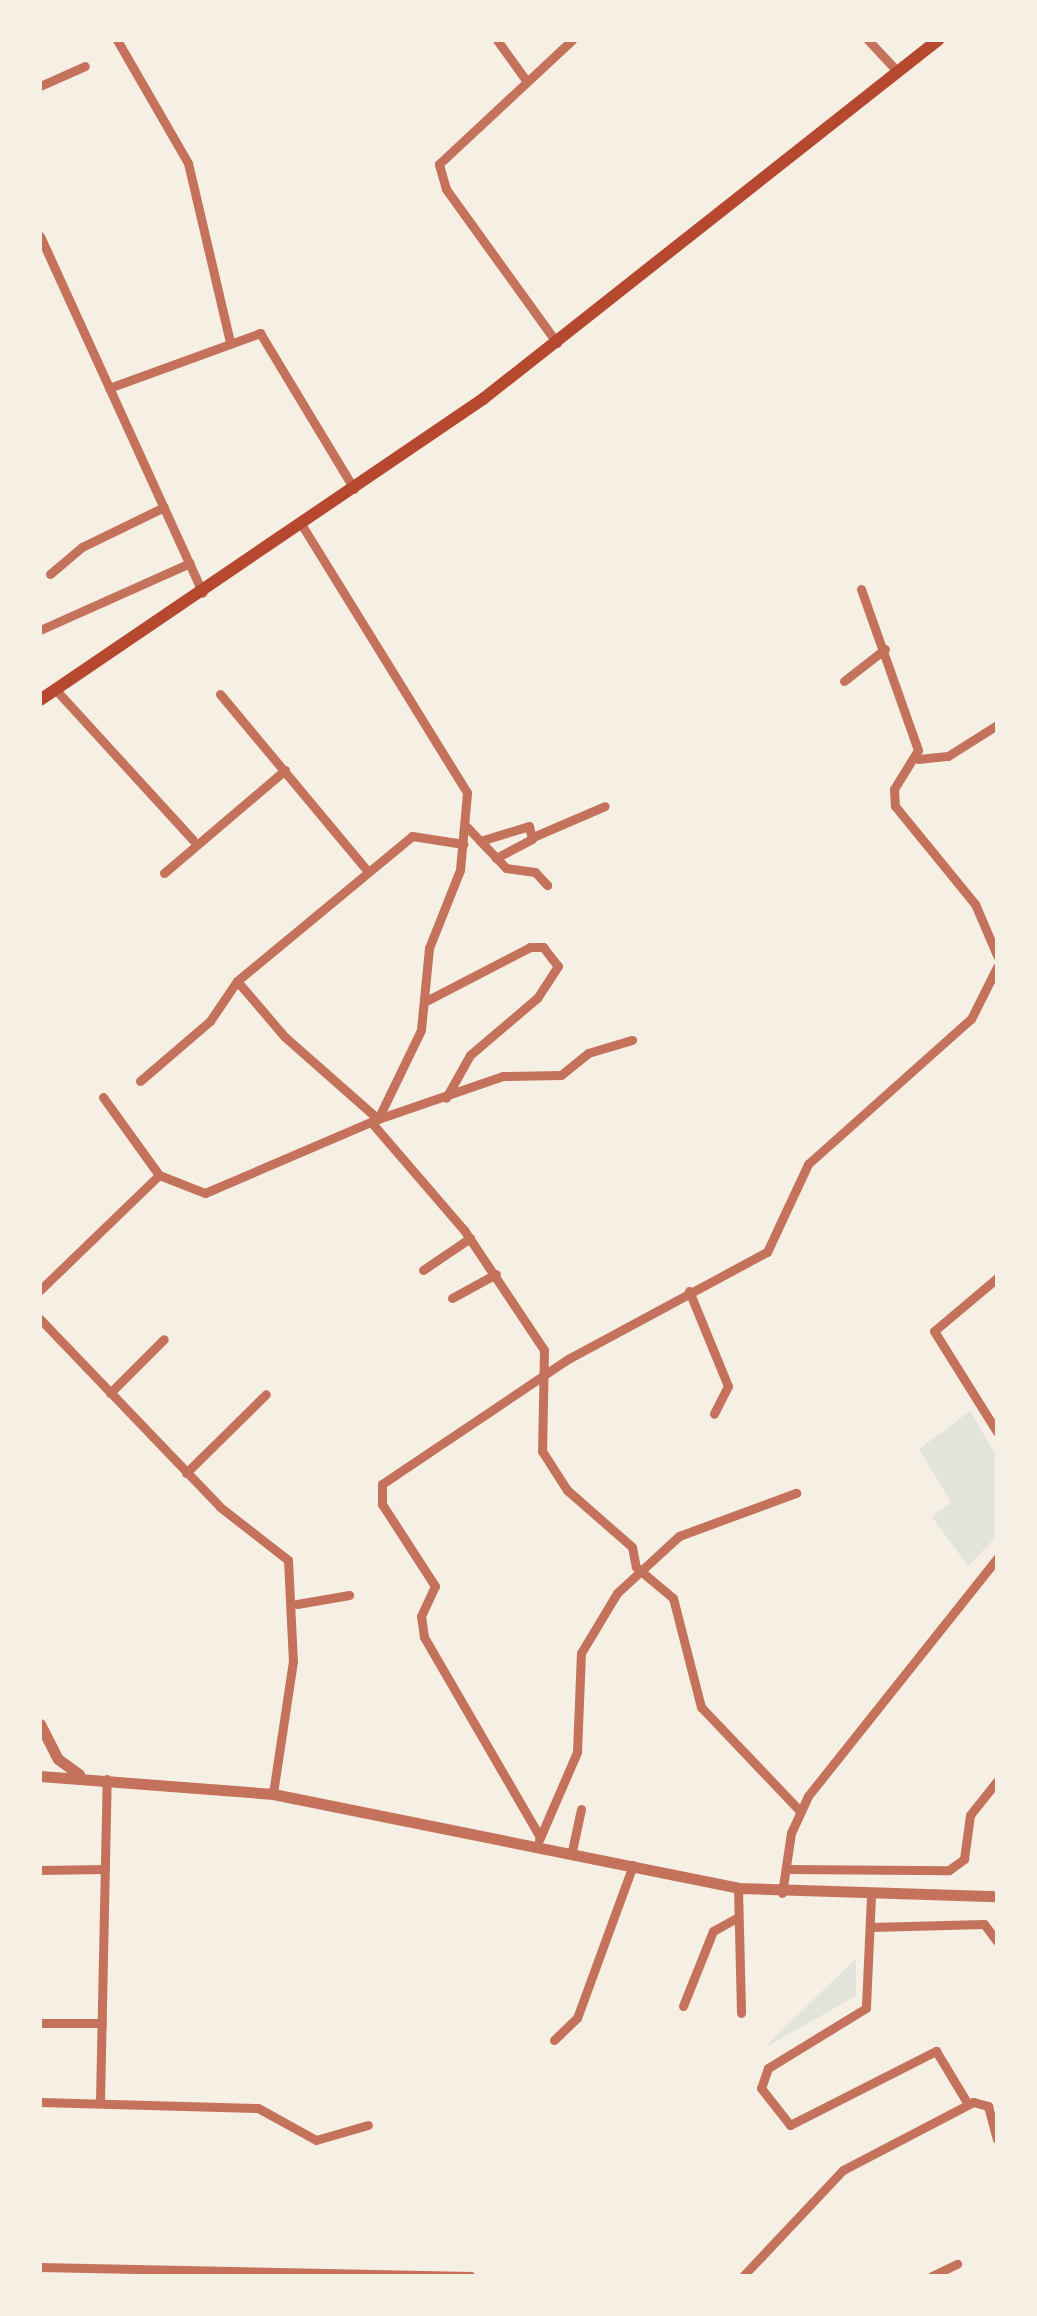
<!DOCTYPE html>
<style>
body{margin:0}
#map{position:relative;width:1037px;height:2316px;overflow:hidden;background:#f6efe4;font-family:"Archivo Narrow",sans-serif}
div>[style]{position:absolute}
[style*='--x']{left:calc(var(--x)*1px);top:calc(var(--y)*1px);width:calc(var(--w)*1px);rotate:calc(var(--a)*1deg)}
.green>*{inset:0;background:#e2e4dc}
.minor>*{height:9px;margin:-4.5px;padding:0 4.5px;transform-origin:4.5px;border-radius:4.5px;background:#c5725c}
.tertiary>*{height:11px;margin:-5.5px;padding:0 5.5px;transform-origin:5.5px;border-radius:5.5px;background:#c5725c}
.secondary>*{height:12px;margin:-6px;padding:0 6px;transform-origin:6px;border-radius:6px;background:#b5482f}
span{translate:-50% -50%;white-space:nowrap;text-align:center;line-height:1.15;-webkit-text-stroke:9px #f6efe4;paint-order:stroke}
.frame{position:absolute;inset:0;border:42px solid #f6efe4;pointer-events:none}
</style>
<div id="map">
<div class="green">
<i style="clip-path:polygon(970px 1411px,997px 1457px,997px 1536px,968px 1566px,932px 1517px,951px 1502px,919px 1449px)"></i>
<i style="clip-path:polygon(856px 1958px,856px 1996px,764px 2048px)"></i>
</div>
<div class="minor">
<i style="--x:117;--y:40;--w:142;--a:60"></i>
<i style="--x:188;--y:163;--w:184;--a:76.8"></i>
<i style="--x:497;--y:40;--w:48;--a:54.3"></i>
<i style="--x:868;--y:40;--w:42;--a:46.9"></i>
<i style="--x:40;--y:86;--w:49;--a:-24"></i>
<i style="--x:40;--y:236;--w:392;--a:65.5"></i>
<i style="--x:557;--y:343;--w:190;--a:-125.8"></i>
<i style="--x:446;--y:189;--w:26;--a:-106"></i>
<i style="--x:439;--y:164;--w:182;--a:-43"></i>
<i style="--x:109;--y:388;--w:161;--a:-20"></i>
<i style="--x:260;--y:333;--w:182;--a:58.9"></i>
<i style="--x:303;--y:527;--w:312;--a:58.3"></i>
<i style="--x:467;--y:793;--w:77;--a:95.2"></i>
<i style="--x:460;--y:870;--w:84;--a:111.7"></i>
<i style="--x:429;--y:948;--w:82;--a:95.6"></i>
<i style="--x:421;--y:1030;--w:99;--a:115.8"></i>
<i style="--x:50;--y:574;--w:42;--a:-40.2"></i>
<i style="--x:82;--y:547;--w:91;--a:-26"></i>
<i style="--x:861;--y:589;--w:171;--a:70.5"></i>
<i style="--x:918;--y:750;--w:46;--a:121.6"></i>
<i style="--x:894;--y:789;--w:17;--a:87"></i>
<i style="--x:895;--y:806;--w:127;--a:50.8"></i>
<i style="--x:975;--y:904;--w:56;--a:66.7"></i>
<i style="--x:40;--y:630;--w:164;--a:-24.1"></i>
<i style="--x:844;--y:681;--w:52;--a:-38"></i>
<i style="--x:56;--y:690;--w:203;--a:47.6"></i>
<i style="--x:220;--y:694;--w:228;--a:50.2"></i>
<i style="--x:918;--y:759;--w:30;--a:-6"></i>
<i style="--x:948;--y:756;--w:58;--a:-32.3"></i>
<i style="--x:466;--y:826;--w:58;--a:46.4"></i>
<i style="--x:506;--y:868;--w:29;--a:8"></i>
<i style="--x:535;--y:872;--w:18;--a:47"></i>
<i style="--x:533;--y:837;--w:78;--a:-23.3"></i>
<i style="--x:480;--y:841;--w:51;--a:-17"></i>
<i style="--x:529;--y:826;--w:13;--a:77"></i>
<i style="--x:532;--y:839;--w:41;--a:152.2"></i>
<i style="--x:164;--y:873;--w:159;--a:-40.4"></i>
<i style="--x:426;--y:1001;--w:117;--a:-27.4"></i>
<i style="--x:530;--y:947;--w:13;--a:0"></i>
<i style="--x:543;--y:947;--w:24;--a:52"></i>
<i style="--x:558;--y:966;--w:38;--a:123"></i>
<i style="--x:537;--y:998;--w:88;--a:139.6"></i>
<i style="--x:470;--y:1055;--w:49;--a:119.2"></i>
<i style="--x:140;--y:1081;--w:92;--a:-40.6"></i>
<i style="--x:210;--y:1021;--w:48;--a:-56"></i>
<i style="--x:378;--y:1119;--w:125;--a:-138.6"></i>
<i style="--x:284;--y:1036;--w:72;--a:-130.5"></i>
<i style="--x:237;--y:981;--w:227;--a:-39.6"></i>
<i style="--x:412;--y:836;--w:52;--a:8.9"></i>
<i style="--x:371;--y:1122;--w:143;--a:49.3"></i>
<i style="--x:464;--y:1230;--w:144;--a:56.3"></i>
<i style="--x:544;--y:1350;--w:101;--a:91.1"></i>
<i style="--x:542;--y:1451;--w:46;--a:57.3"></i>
<i style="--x:567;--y:1490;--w:86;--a:41.2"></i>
<i style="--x:632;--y:1547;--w:20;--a:79"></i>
<i style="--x:159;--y:1175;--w:49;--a:21.4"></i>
<i style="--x:205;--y:1193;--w:188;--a:-23.2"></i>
<i style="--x:378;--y:1119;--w:132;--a:-19"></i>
<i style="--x:503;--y:1076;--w:58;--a:-1"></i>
<i style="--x:561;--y:1075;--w:35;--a:-39"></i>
<i style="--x:588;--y:1053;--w:46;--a:-16.5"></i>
<i style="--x:423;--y:1270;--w:57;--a:-34.2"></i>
<i style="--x:997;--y:1278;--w:82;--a:139.9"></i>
<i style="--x:934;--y:1331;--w:119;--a:58"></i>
<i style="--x:40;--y:1290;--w:165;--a:-44"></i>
<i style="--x:159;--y:1175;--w:96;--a:-125.7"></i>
<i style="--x:689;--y:1291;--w:103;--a:67.7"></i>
<i style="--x:728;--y:1386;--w:31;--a:117"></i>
<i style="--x:452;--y:1298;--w:50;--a:-28.6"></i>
<i style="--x:40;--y:1319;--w:260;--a:46.2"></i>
<i style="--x:220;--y:1507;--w:86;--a:37.9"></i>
<i style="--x:288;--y:1560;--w:101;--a:87.2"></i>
<i style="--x:293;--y:1661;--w:134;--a:98.6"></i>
<i style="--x:110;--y:1393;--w:76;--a:-45"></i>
<i style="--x:186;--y:1473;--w:112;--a:-44.6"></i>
<i style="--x:636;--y:1567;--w:48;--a:40"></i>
<i style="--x:673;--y:1598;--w:113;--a:75.6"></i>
<i style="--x:701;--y:1707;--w:142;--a:46.4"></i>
<i style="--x:297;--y:1604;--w:53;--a:-9.8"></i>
<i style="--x:540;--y:1837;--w:231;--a:-120.1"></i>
<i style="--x:424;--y:1637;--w:21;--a:-98"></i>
<i style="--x:421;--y:1616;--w:33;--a:-65"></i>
<i style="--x:435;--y:1586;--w:98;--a:-122.9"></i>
<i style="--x:382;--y:1504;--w:20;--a:-90"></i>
<i style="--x:382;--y:1484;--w:224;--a:-33.9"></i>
<i style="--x:568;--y:1359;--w:226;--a:-28.3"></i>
<i style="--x:767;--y:1252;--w:97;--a:-65"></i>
<i style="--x:808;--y:1164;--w:218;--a:-41.7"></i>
<i style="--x:971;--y:1019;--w:58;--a:-63.4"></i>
<i style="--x:539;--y:1840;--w:96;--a:-66.6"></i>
<i style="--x:577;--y:1752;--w:99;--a:-87.7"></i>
<i style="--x:581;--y:1653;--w:70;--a:-59"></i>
<i style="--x:617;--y:1593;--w:84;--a:-42.6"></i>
<i style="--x:679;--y:1536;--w:125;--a:-20.2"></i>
<i style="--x:572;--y:1851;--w:43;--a:-77.9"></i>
<i style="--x:786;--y:1869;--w:163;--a:0.4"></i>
<i style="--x:949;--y:1870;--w:19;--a:-36"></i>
<i style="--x:964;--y:1859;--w:44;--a:-82.2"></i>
<i style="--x:970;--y:1815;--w:43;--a:-51.5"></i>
<i style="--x:40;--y:1870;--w:65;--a:-0.9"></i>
<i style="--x:738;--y:1888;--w:125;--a:88.6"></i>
<i style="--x:782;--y:1893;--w:61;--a:-81.5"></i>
<i style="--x:791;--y:1833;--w:41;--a:-65.3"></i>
<i style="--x:808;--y:1796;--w:304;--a:-51.5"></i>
<i style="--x:871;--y:1896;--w:112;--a:92.6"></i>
<i style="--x:866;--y:2008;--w:115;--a:148.5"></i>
<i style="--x:768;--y:2068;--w:21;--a:109"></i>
<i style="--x:761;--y:2088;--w:47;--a:51.9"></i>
<i style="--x:790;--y:2125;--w:164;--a:-26.9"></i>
<i style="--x:936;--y:2051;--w:62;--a:58.9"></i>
<i style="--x:871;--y:1927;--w:113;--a:-1.5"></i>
<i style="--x:984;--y:1924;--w:21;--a:53"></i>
<i style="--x:683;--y:2006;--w:81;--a:-68.2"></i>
<i style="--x:713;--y:1931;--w:25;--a:-29"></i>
<i style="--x:40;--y:2023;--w:62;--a:0"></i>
<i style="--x:554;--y:2040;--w:32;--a:-44"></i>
<i style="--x:577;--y:2018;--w:163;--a:-69.9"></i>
<i style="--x:100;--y:2101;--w:322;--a:-88.8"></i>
<i style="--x:40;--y:2102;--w:218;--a:1.6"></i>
<i style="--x:258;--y:2108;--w:66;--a:28.9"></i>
<i style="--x:316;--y:2140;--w:54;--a:-16.1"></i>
<i style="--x:40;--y:2267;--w:431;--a:1.2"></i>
<i style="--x:743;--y:2276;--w:146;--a:-46.7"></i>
<i style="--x:843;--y:2170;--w:147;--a:-27.6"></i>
<i style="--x:973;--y:2102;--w:16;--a:15"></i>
<i style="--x:988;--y:2106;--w:34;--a:75"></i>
<i style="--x:932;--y:2276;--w:28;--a:-26"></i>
</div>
<div class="tertiary">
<i style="--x:40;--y:1724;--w:39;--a:63"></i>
<i style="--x:58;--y:1759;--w:26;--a:36"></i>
<i style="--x:40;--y:1776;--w:234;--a:4.4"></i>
<i style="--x:273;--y:1794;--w:474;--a:11.4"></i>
<i style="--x:738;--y:1888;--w:259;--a:1.8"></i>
</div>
<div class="secondary">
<i style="--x:40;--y:700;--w:536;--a:-34.19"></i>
<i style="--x:483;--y:399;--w:580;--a:-38.27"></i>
</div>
<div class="frame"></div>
</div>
